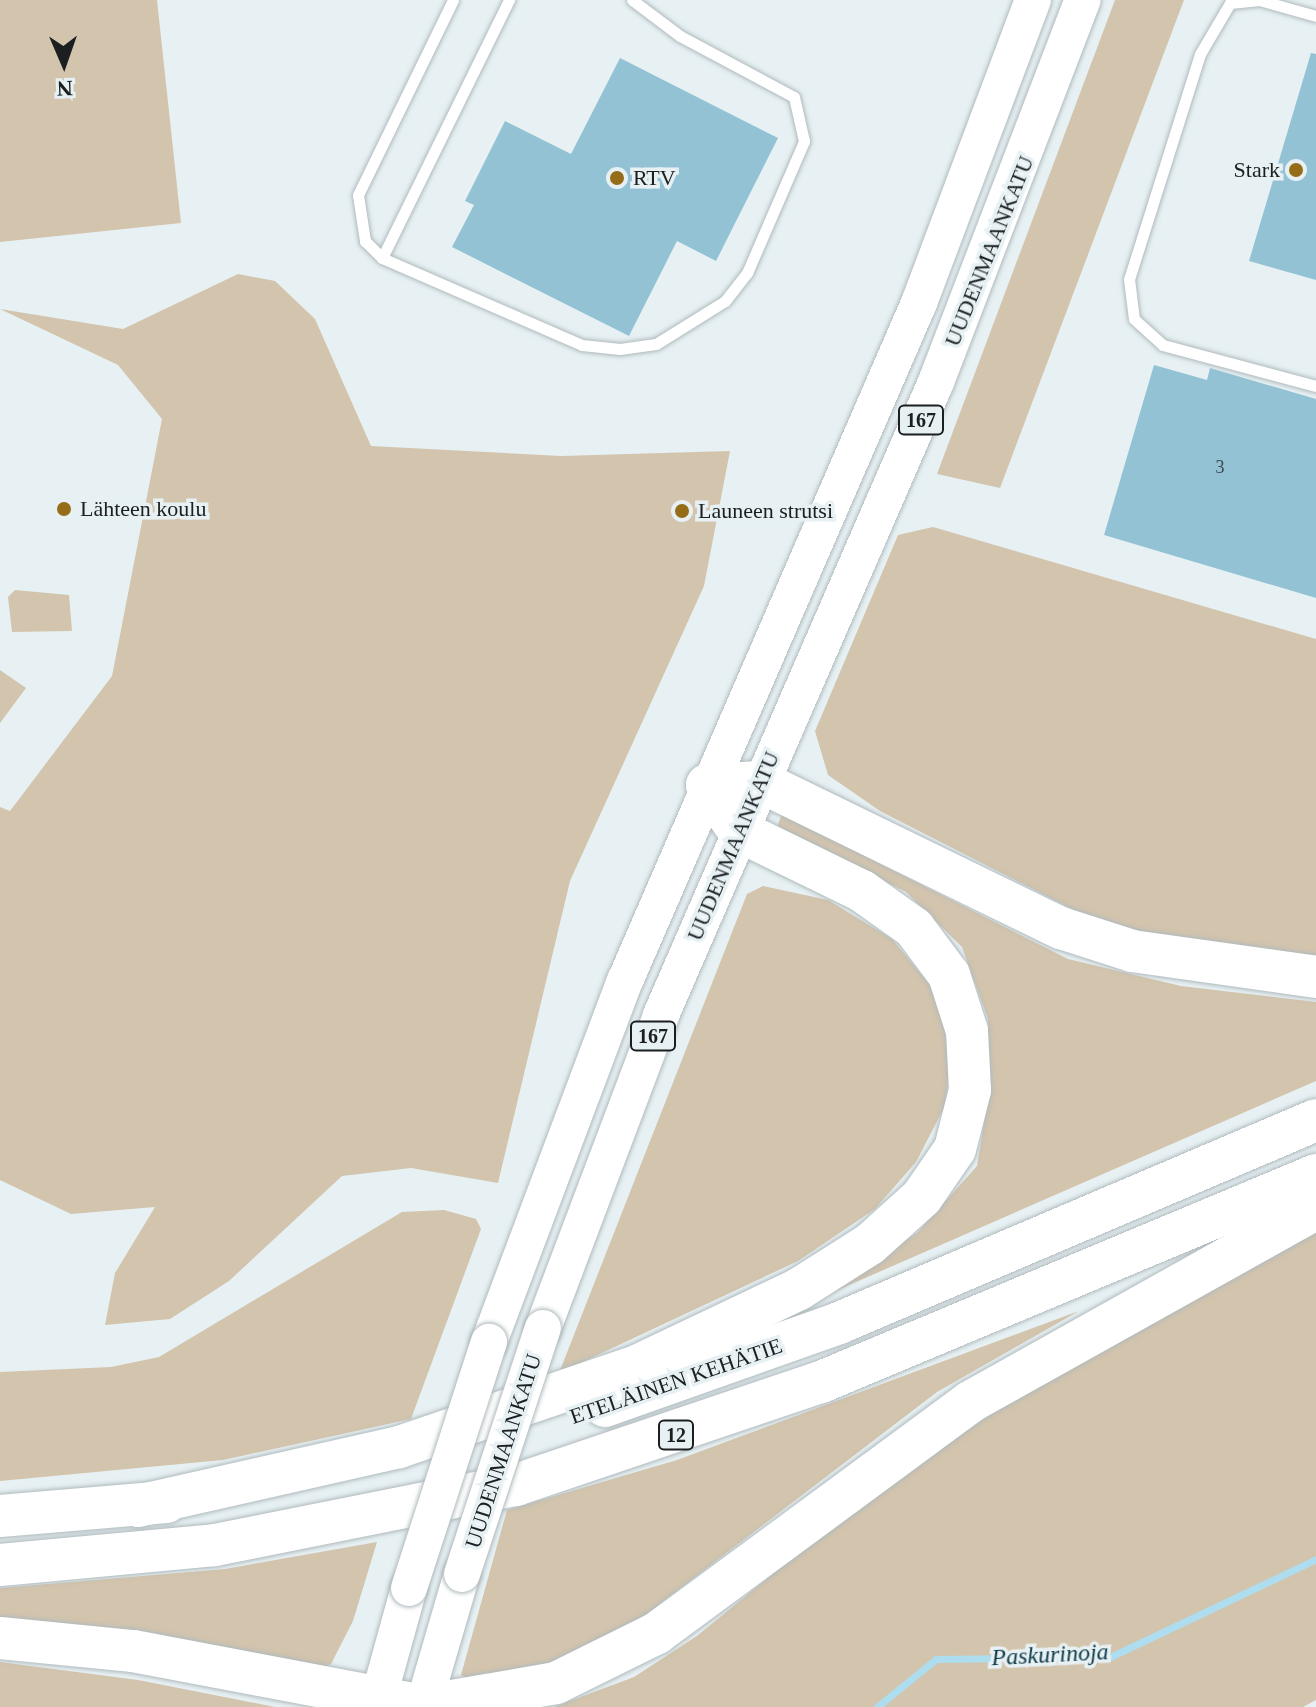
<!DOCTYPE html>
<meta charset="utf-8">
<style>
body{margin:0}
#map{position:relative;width:1316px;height:1707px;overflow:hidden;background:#e7f1f4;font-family:"Times New Roman",serif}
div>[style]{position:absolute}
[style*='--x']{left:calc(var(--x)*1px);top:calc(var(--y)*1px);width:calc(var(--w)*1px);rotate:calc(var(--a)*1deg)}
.green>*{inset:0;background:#d3c4ad}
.stream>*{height:7px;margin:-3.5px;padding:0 3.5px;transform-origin:3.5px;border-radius:3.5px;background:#adddef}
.building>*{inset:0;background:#93c2d4}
.roads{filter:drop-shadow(0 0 2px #b0babd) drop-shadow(0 0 2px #b0babd)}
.service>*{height:11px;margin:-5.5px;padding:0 5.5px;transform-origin:5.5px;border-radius:5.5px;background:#fff}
.primary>*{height:36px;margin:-18px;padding:0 18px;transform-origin:18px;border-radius:18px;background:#fff}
.motorway>*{height:42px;margin:-21px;padding:0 21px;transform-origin:21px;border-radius:21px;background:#fff}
.bridges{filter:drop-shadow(0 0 2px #b0babd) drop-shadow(0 0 2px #b0babd)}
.primary-bridge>*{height:36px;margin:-18px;padding:0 18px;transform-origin:18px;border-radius:18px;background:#fff}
.dots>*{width:22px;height:22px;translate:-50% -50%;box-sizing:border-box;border:4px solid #e7f1f4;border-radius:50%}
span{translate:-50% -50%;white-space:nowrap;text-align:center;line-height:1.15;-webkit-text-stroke:7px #e7f1f4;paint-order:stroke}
.number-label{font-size:18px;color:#39484d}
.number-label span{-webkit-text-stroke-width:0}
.shield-label span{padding:2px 6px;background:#e7f1f4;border:2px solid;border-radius:6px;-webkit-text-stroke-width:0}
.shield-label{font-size:20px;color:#1b1f20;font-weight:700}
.poi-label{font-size:22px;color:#1b1f20}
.right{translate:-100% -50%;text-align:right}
.left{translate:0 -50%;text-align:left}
.street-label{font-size:22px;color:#1b1f20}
.water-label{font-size:24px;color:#0e3947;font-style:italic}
.north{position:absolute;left:24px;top:24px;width:80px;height:80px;-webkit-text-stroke:6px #e7f1f4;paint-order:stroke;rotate:178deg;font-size:22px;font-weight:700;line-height:32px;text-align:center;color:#1b1f20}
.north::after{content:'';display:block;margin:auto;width:28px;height:36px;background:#1b1f20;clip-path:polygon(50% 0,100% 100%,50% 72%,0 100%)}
</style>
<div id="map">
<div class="green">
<i style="clip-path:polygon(0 0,157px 0,181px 223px,0 242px)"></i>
<i style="clip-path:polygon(1115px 0,1184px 0,1000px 488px,937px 474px)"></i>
<i style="clip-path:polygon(238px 274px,275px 281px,315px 319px,371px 446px,561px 456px,730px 451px,704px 586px,570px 881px,498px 1183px,411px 1168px,342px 1176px,229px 1281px,170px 1319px,105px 1325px,115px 1273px,155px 1207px,71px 1214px,0 1180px,0 807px,10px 811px,112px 676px,162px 419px,118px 365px,0 309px,123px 329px)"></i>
<i style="clip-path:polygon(933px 527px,1316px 639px,1316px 955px,1229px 950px,1101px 924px,880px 811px,828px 775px,815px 731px,898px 535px)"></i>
<i style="clip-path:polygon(15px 590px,69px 595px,72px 631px,12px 632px,8px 597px)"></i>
<i style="clip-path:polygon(0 670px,26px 688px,0 723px)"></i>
<i style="clip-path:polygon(782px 814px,1068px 959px,1181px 986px,1316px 1002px,1316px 1081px,824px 1296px,918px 1232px,977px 1166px,987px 1105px,988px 1019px,962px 947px,906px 892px,777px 827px)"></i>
<i style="clip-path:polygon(763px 886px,828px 900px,892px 939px,931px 986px,951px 1047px,946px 1104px,916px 1162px,875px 1209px,798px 1261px,559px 1373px,747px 894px)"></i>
<i style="clip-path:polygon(444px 1210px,476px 1219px,481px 1229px,411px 1419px,223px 1460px,0 1481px,0 1372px,111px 1367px,159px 1357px,402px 1212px)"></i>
<i style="clip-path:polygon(1316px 1232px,1316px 1700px,1303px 1707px,554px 1707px,634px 1677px,697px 1636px,865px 1498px,1029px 1389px)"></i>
<i style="clip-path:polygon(1079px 1311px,937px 1392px,618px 1636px,559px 1661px,470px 1681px,461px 1675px,507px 1510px,677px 1460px)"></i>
<i style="clip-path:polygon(377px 1542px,353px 1621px,331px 1664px,319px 1670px,0 1626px,0 1588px,225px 1569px)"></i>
<i style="clip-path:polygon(0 1662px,138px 1680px,275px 1707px,0 1707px)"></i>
</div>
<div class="stream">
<i style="--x:877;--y:1707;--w:76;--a:-39.1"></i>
<i style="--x:936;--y:1659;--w:174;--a:-0.7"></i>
<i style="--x:1110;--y:1657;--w:228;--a:-25.4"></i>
</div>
<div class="building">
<i style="clip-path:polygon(1311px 53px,1316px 54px,1316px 280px,1249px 261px)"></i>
<i style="clip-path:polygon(620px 58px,778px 138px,716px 261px,677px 241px,629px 336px,452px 247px,474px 205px,465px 201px,505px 121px,571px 154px)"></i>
<i style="clip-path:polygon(1154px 365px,1207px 380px,1210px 368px,1316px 399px,1316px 598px,1104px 535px)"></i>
</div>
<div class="roads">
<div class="service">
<i style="--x:453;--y:0;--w:217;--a:116"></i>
<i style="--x:358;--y:195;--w:47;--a:81.3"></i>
<i style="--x:365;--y:241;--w:24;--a:45"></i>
<i style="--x:382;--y:258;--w:218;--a:23.5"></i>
<i style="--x:582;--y:345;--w:38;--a:6"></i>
<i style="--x:620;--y:349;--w:36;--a:-8"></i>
<i style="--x:656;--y:344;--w:81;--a:-31.9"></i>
<i style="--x:725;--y:301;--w:36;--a:-52"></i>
<i style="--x:747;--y:273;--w:144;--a:-66.6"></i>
<i style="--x:804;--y:141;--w:45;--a:-102.8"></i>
<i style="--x:794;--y:97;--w:129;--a:-151.8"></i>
<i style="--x:680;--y:36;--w:60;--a:-143.1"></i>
<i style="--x:1316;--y:16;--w:59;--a:-164.3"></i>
<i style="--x:1259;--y:0;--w:29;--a:174"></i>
<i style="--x:1230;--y:3;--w:59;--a:120.5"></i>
<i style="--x:1200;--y:54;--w:236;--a:107.5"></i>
<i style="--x:1129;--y:279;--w:40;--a:82.9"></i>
<i style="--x:1134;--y:319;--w:39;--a:42"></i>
<i style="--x:1163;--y:345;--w:158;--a:15"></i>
<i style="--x:382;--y:258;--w:288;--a:-63.8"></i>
</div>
<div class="primary">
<i style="--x:543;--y:1328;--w:335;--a:-69.3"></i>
<i style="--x:661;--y:1015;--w:690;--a:-66.52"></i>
<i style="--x:936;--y:382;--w:409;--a:-69"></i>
<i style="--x:489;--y:1342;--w:386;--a:-69.4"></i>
<i style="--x:625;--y:981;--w:739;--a:-66.56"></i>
<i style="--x:919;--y:303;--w:324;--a:-69.4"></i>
<i style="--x:376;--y:1707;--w:123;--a:-74.5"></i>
<i style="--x:423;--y:1707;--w:139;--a:-73.7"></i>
</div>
<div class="motorway">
<i style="--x:605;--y:1406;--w:248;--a:-19.5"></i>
<i style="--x:839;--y:1323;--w:518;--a:-23.05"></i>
<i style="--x:138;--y:1506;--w:268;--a:-12.7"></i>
<i style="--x:399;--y:1447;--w:251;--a:-18.8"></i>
<i style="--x:637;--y:1366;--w:179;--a:-25.4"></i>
<i style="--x:799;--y:1289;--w:84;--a:-32.4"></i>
<i style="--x:870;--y:1244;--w:70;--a:-42.1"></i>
<i style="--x:922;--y:1197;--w:58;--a:-55.5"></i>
<i style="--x:955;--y:1149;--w:61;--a:-75.7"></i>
<i style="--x:970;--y:1090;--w:59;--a:-92.9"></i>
<i style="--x:967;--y:1031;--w:59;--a:-107.8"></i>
<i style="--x:949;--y:975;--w:59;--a:-126.7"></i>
<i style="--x:914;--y:928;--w:64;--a:-144.6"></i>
<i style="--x:862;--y:891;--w:137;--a:-154"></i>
<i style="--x:739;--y:831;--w:56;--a:-124.8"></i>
<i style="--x:707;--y:785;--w:54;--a:-3.2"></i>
<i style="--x:761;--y:782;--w:334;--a:26"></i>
<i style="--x:1061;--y:928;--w:75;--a:17.9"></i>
<i style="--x:1132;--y:951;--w:186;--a:8"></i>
<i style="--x:0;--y:1516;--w:167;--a:-4.8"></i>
<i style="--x:0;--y:1565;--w:216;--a:-5.3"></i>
<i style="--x:215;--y:1545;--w:307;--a:-11.3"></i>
<i style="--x:516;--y:1485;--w:322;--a:-18.7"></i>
<i style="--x:821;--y:1382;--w:537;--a:-22.69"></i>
<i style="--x:0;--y:1638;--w:134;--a:5.6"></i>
<i style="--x:133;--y:1651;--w:295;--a:10.7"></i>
<i style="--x:423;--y:1706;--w:135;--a:-9.8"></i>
<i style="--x:556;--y:1683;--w:113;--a:-26.3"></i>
<i style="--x:657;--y:1633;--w:389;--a:-36.4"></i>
<i style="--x:970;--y:1402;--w:396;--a:-29.2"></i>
</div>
</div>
<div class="bridges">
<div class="primary-bridge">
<i style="--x:462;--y:1574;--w:259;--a:-71.8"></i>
<i style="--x:409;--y:1588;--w:259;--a:-72"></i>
</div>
</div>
<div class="dots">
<i style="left:1296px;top:170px;background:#956c17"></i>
<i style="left:617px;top:178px;background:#956c17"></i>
<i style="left:64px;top:509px;background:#956c17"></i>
<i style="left:682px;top:511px;background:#956c17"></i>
</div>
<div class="number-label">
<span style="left:1220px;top:467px">3</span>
</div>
<div class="shield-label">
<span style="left:921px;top:420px">167</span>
<span style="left:653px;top:1036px">167</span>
<span style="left:676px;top:1435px">12</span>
</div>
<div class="poi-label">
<span class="right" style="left:1280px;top:170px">Stark</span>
<span class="left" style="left:633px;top:178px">RTV</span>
<span class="left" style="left:80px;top:509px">Lähteen koulu</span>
<span class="left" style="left:698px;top:511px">Launeen strutsi</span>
</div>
<div class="street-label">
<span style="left:989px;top:251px;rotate:-68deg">UUDENMAANKATU</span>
<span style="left:733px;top:846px;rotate:-67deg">UUDENMAANKATU</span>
<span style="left:676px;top:1381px;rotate:-19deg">ETELÄINEN KEHÄTIE</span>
<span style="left:503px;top:1451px;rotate:-72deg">UUDENMAANKATU</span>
</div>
<div class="water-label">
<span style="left:1050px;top:1655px;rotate:-3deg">Paskurinoja</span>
</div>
<div class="north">N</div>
</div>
